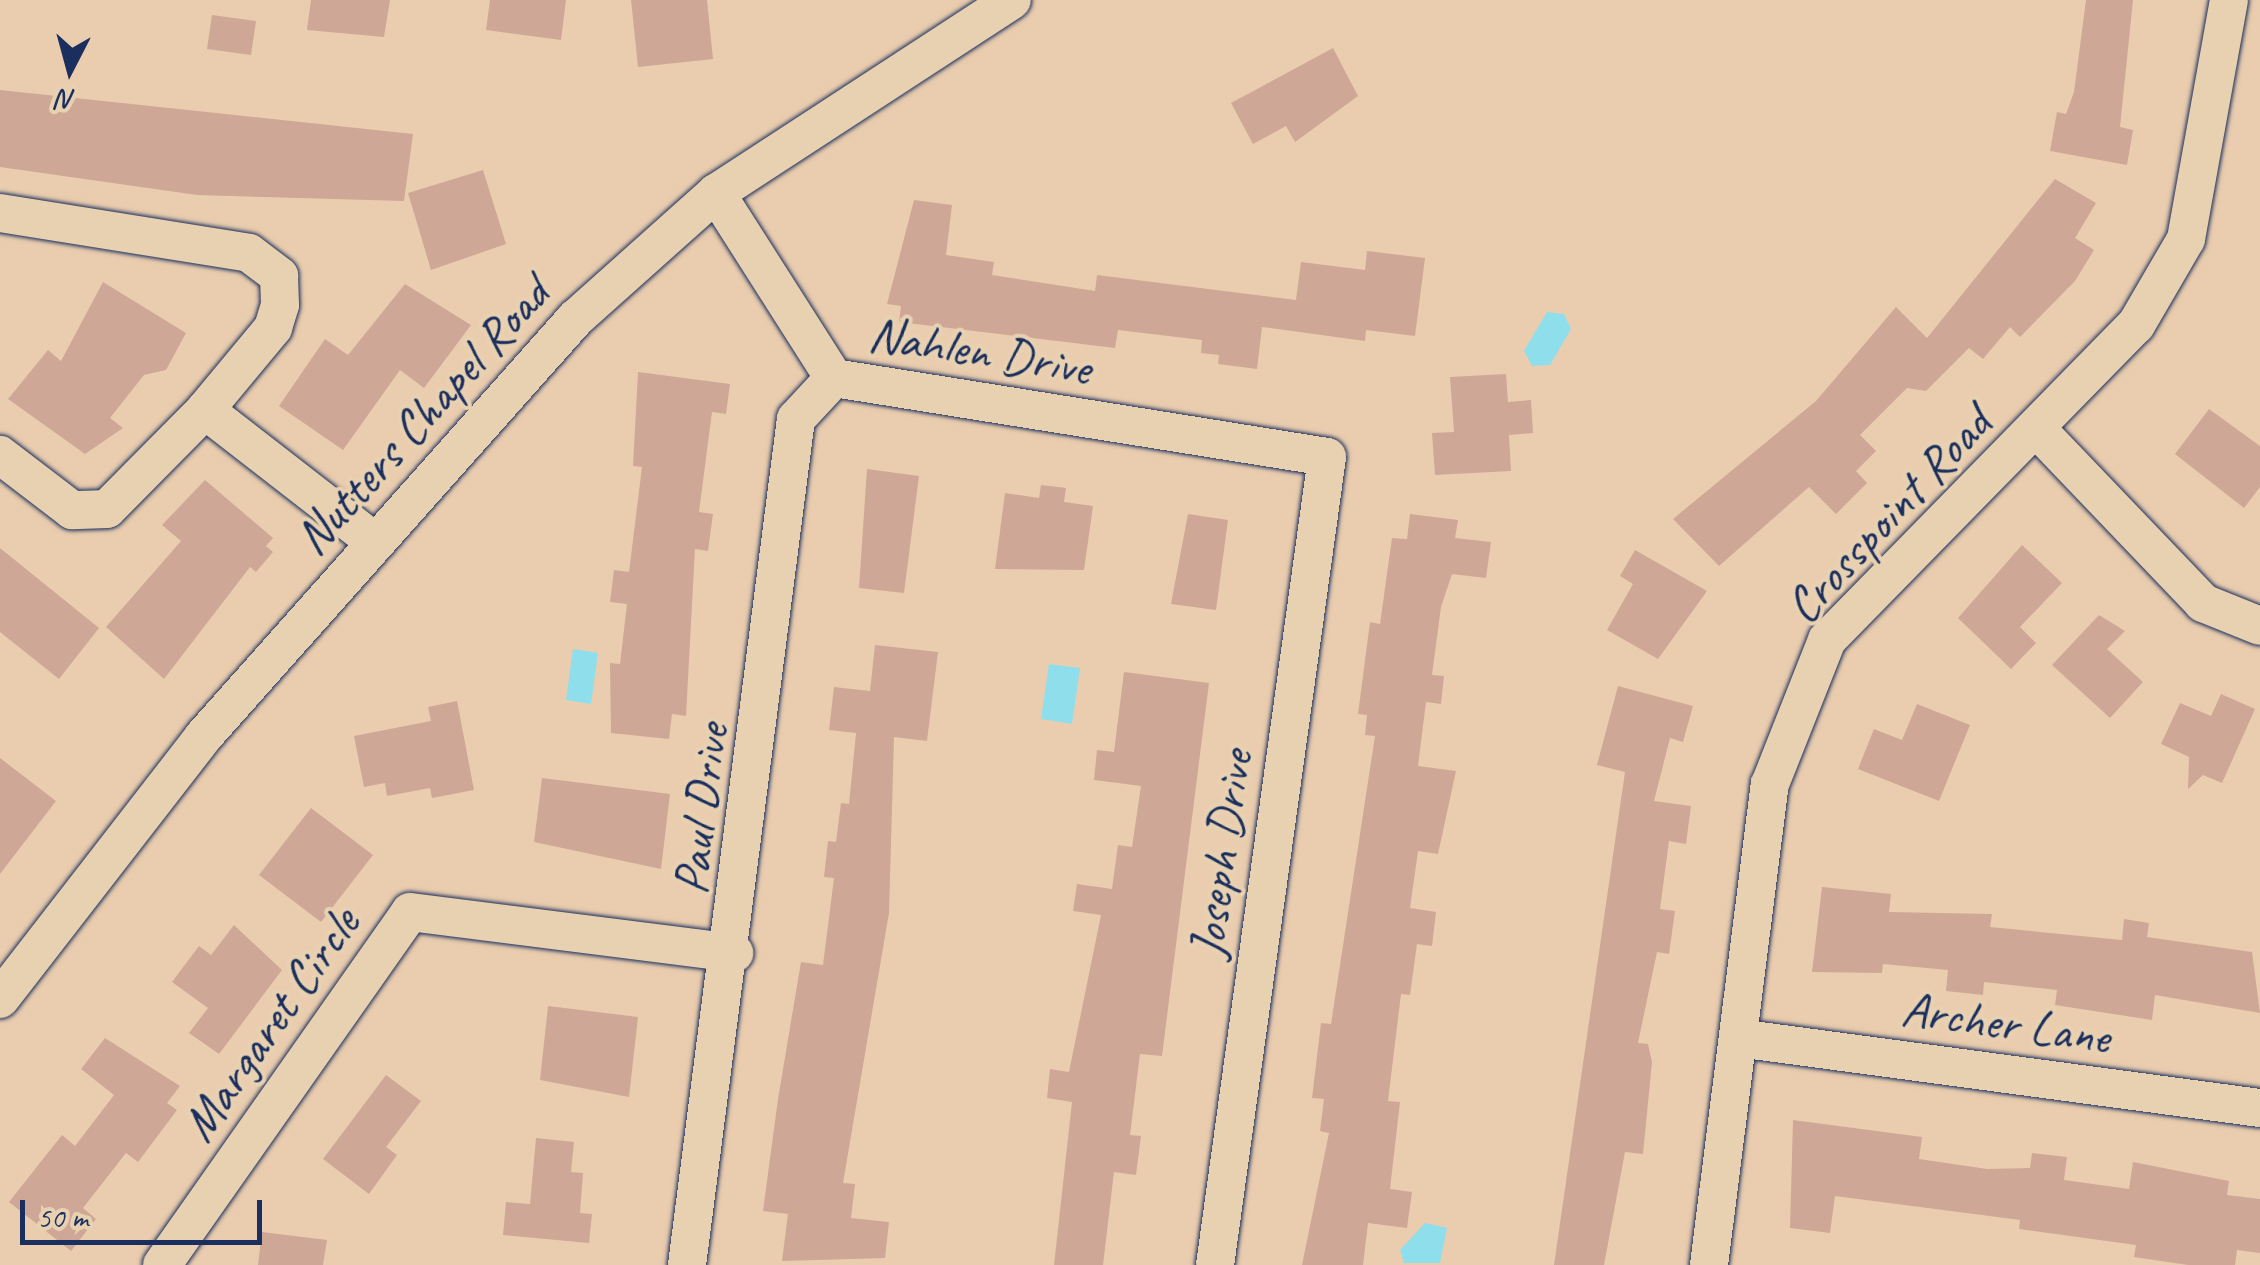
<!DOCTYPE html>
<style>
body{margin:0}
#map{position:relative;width:2260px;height:1265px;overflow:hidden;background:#eacdae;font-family:Caveat,sans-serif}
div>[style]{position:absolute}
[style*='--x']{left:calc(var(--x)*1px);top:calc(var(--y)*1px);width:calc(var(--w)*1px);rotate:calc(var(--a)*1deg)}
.water>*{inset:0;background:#8fdeec}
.building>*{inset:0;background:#cfa797}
.roads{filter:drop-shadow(0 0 2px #1b2f5e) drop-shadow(0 0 2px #1b2f5e)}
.street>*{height:38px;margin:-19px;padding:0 19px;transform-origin:19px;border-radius:19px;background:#e8d1b1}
span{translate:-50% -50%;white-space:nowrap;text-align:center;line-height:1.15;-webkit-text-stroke:8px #e8d1b1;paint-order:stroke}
.street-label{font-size:50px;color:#1b2f5e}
.north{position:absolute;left:20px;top:20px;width:100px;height:100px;-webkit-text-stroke:8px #e8d1b1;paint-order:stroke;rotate:186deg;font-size:28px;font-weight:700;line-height:40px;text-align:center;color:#1b2f5e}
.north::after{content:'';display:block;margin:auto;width:35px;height:45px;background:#1b2f5e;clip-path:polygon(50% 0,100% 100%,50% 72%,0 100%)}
.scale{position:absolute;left:20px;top:1200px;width:242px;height:45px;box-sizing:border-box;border:5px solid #1b2f5e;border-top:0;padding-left:12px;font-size:30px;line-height:35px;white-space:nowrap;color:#1b2f5e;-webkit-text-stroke:8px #e8d1b1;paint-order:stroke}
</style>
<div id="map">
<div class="water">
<i style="clip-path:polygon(1547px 312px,1564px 314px,1571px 329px,1550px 365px,1532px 366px,1524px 351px)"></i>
<i style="clip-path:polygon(573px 649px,598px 653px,591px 704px,566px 700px)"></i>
<i style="clip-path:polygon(1049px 664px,1080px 668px,1072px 724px,1041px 719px)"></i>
<i style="clip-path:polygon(1425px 1223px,1447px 1228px,1440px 1263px,1404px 1263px,1400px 1250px)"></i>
</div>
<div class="building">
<i style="clip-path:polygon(311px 0,390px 0,384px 37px,307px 30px)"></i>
<i style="clip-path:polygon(490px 0,566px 0,561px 40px,486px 30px)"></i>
<i style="clip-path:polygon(631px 0,707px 0,713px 59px,638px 67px)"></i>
<i style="clip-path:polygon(2086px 0,2133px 0,2120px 127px,2133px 130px,2127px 165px,2050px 151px,2057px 112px,2066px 114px,2074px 92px)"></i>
<i style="clip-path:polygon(212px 15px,256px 21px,251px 55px,207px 49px)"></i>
<i style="clip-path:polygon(1333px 48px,1358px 96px,1295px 142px,1286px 126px,1253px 144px,1231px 103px)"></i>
<i style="clip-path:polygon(0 90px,413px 134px,404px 201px,197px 195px,0 167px)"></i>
<i style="clip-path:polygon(483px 170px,506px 244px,431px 270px,408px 193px)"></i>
<i style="clip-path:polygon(2055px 179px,2096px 203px,2075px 238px,2094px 250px,2075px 281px,2020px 337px,2010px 327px,1983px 359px,1969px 348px,1926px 391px,1907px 388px,1860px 435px,1876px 451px,1856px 471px,1867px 483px,1836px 514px,1809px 487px,1719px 566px,1673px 519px,1816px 401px,1896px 307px,1927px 338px)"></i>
<i style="clip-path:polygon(914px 200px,952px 205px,946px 255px,994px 262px,992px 275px,1095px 291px,1097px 275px,1296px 300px,1301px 262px,1365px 270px,1367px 251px,1425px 258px,1415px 336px,1366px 330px,1365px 341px,1262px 327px,1257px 369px,1218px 364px,1219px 355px,1201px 353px,1202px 340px,1118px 330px,1115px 348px,899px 322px,901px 306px,887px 304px)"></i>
<i style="clip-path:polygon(103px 282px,186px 333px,166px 370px,144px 375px,110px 418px,123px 428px,85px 454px,8px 399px,48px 350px,61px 361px)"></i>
<i style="clip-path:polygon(405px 284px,471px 325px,424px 388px,400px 370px,343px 450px,279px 406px,325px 339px,348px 355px)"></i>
<i style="clip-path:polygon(638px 372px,730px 384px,726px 414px,712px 412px,699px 512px,713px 514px,708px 551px,695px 549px,686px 716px,672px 714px,669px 739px,611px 733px,610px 663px,620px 664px,627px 604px,610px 602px,614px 570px,629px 572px,642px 467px,633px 466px)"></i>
<i style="clip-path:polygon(1506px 374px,1508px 402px,1531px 400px,1533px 433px,1509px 435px,1511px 471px,1435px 475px,1432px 433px,1454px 432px,1450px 377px)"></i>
<i style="clip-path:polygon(2209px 409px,2260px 446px,2260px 487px,2244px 508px,2175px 454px)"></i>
<i style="clip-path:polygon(867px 469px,919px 476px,904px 593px,859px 588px)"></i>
<i style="clip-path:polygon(205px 480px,273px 538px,266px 546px,273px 552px,256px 572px,250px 567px,164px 679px,106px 627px,181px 541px,162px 525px)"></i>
<i style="clip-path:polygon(1041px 485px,1066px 488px,1064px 502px,1093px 506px,1084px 570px,995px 569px,1005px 493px,1039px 498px)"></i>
<i style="clip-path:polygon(1188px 514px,1228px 520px,1216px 610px,1171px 604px)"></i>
<i style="clip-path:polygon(1410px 514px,1458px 520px,1455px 538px,1491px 542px,1486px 578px,1452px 574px,1441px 607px,1432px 675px,1444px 676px,1441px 704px,1426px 702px,1418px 766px,1456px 771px,1438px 854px,1418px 851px,1410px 908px,1436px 912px,1432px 946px,1417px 944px,1410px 995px,1401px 994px,1388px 1101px,1400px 1102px,1390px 1189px,1412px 1192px,1407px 1228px,1368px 1223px,1363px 1265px,1302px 1265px,1329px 1133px,1320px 1131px,1324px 1099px,1312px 1098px,1321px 1023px,1331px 1024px,1375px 736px,1365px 735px,1367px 715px,1358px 714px,1370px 622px,1380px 624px,1392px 538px,1407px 539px)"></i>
<i style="clip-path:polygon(2022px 545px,2062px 583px,2020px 627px,2036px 643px,2011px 669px,1958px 618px)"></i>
<i style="clip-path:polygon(0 548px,99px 628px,59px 679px,0 632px)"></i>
<i style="clip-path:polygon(1635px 550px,1707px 591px,1658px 659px,1607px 630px,1633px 584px,1620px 576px)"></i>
<i style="clip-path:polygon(2099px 615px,2125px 631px,2107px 649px,2143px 682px,2110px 718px,2052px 665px)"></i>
<i style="clip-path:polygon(875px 645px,938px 652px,927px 741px,894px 737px,889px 913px,843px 1183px,855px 1184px,851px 1218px,889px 1222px,885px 1258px,782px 1261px,788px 1214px,763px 1211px,778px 1099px,801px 962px,823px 965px,834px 878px,824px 877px,828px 841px,836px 842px,841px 803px,849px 804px,856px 733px,829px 730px,834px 687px,870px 691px)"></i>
<i style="clip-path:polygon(1124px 672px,1209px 683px,1162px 1056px,1140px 1054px,1130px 1135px,1141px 1136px,1136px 1175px,1114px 1172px,1103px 1265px,1054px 1265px,1072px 1102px,1047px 1098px,1050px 1069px,1069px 1072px,1101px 915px,1073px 911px,1077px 884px,1112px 889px,1118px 845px,1132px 847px,1141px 786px,1094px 780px,1097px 750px,1114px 752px)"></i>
<i style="clip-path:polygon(1618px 686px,1693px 706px,1683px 742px,1670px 738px,1654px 801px,1691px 806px,1686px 844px,1669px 841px,1660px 909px,1675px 911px,1669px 954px,1657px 952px,1638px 1043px,1648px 1044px,1652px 1062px,1643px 1154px,1625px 1152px,1604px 1265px,1554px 1265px,1625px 772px,1597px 765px)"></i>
<i style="clip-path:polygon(2221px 694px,2255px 709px,2222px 783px,2203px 775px,2188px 789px,2189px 757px,2161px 744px,2180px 703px,2211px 716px)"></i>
<i style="clip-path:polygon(457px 701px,474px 790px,432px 798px,430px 788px,387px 796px,385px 783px,364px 787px,354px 736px,431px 721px,428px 707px)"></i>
<i style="clip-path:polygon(1917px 704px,1970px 725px,1939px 801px,1858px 769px,1874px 729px,1902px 740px)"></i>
<i style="clip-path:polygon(0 758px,56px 801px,0 874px)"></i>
<i style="clip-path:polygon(542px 778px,670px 794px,661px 869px,534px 842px)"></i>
<i style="clip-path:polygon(311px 808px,373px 855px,321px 922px,259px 875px)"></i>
<i style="clip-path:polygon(1822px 887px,1891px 894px,1889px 912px,1992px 914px,1990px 927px,2122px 940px,2124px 919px,2149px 923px,2147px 937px,2252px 952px,2260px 1013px,2155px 995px,2152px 1020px,2055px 1005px,2057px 990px,1984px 982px,1983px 995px,1946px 991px,1948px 970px,1883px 964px,1882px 973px,1812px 972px)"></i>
<i style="clip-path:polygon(234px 925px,282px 970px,219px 1054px,189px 1033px,208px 1008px,172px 982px,199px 946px,211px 955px)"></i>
<i style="clip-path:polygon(548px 1006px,638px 1017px,629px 1097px,540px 1080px)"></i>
<i style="clip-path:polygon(105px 1038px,180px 1086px,167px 1103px,177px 1110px,138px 1162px,126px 1153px,83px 1208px,96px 1219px,71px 1251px,9px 1202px,62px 1135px,75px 1146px,114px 1095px,81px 1069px)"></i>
<i style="clip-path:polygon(386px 1075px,421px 1101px,386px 1147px,397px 1155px,369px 1194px,323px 1159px)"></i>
<i style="clip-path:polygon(1793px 1120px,1922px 1137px,1919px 1159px,1987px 1169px,2030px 1168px,2032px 1153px,2067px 1157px,2064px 1180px,2129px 1189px,2133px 1162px,2229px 1181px,2227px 1195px,2260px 1199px,2260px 1253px,2237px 1250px,2235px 1265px,2188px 1265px,2134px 1257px,2136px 1245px,2019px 1229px,2020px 1220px,1835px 1196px,1830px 1233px,1790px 1228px)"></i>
<i style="clip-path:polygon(536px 1138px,574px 1142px,571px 1172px,583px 1173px,580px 1213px,592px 1214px,589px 1243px,503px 1235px,506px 1202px,530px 1204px)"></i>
<i style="clip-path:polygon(262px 1232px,327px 1240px,323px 1265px,258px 1265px)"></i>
</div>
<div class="roads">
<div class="street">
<i style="--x:716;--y:193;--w:219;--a:57.5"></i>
<i style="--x:834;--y:378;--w:499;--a:9.1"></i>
<i style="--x:1327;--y:457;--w:816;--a:97.89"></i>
<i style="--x:0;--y:213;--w:252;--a:9.1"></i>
<i style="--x:249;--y:253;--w:38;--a:37"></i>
<i style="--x:279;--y:276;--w:29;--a:88"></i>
<i style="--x:280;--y:305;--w:24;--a:107"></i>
<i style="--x:273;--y:328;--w:107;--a:129.7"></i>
<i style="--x:205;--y:410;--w:139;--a:134.7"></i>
<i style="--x:107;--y:509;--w:35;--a:178"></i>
<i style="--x:72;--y:510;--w:91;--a:-142.6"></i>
<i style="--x:205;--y:410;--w:214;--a:37.8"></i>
<i style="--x:2036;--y:428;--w:242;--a:46.3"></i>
<i style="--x:2203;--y:603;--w:61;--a:22"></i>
<i style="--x:0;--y:999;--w:331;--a:-52.2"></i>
<i style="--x:203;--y:737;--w:560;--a:-48.33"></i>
<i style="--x:575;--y:319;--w:189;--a:-41.8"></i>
<i style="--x:716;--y:193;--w:353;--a:-33.1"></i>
<i style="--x:1738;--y:1038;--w:527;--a:7.64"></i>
<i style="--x:162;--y:1265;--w:431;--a:-54.9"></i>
<i style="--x:410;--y:912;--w:327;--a:7.2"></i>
<i style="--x:687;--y:1265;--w:853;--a:-82.66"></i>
<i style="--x:796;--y:419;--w:56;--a:-47.2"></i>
<i style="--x:1709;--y:1265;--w:485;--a:-82.8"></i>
<i style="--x:1770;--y:784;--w:155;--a:-68.4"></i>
<i style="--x:1827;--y:640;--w:441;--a:-45.6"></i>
<i style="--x:2136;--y:325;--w:99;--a:-59.8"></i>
<i style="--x:2186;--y:239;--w:243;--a:-79.8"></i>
</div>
</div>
<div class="street-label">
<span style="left:980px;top:351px;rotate:9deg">Nahlen Drive</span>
<span style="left:422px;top:416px;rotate:-48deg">Nutters Chapel Road</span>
<span style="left:1888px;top:515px;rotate:-47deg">Crosspoint Road</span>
<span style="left:701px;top:809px;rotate:-83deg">Paul Drive</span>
<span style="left:1221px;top:854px;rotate:-82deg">Joseph Drive</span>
<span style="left:2006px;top:1023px;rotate:8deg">Archer Lane</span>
<span style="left:270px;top:1024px;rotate:-55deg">Margaret Circle</span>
</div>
<div class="north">N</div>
<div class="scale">50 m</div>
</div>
